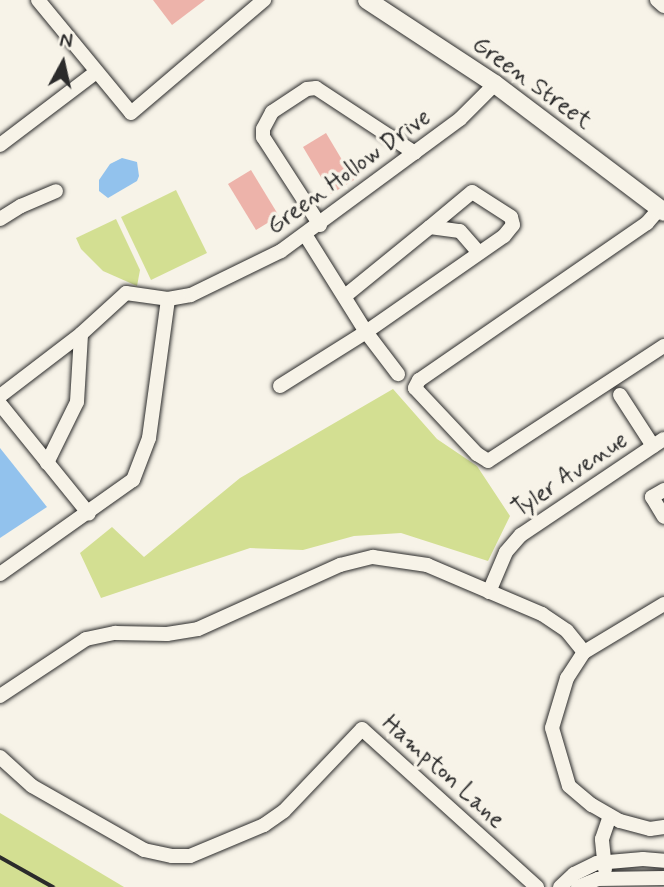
<!DOCTYPE html>
<style>
body{margin:0}
#map{position:relative;width:664px;height:887px;overflow:hidden;background:#f7f3e8;font-family:Mynerve,sans-serif}
div>[style]{position:absolute}
[style*='--x']{left:calc(var(--x)*1px);top:calc(var(--y)*1px);width:calc(var(--w)*1px);rotate:calc(var(--a)*1deg)}
.green>*{inset:0;background:#d3df92}
.water>*{inset:0;background:#92c2ed}
.building>*{inset:0;background:#edb3aa}
.roads{filter:drop-shadow(0 0 2px #2b2b2b) drop-shadow(0 0 2px #2b2b2b)}
.minor>*{height:14px;margin:-7px;padding:0 7px;transform-origin:7px;border-radius:7px;background:#f7f3e8}
.tertiary>*{height:18px;margin:-9px;padding:0 9px;transform-origin:9px;border-radius:9px;background:#f7f3e8}
.rail>*{height:3.5px;margin:-1.75px;padding:0 1.75px;transform-origin:1.75px;border-radius:1.75px;background:#2b2b2b}
span{translate:-50% -50%;white-space:nowrap;text-align:center;line-height:1.15;-webkit-text-stroke:7px #f7f3e8;paint-order:stroke}
.street-label{font-size:24px;color:#2b2b2b}
.north{position:absolute;left:28px;top:28px;width:70px;height:70px;-webkit-text-stroke:5px #f7f3e8;paint-order:stroke;rotate:8deg;font-size:19px;font-weight:700;line-height:28px;text-align:center;color:#2b2b2b}
.north::after{content:'';display:block;margin:auto;width:24px;height:32px;background:#2b2b2b;clip-path:polygon(50% 0,100% 100%,50% 72%,0 100%)}
</style>
<div id="map">
<div class="green">
<i style="clip-path:polygon(176px 190px,207px 253px,151px 280px,121px 217px)"></i>
<i style="clip-path:polygon(116px 219px,140px 270px,137px 286px,103px 271px,81px 249px,76px 238px)"></i>
<i style="clip-path:polygon(393px 389px,437px 439px,477px 466px,510px 516px,488px 561px,401px 533px,354px 536px,303px 550px,250px 548px,101px 598px,80px 553px,112px 527px,144px 557px,240px 478px)"></i>
<i style="clip-path:polygon(0 813px,124px 887px,0 887px)"></i>
</div>
<div class="water">
<i style="clip-path:polygon(122px 158px,137px 162px,139px 176px,137px 181px,108px 198px,99px 191px,99px 180px,110px 164px)"></i>
<i style="clip-path:polygon(0 448px,47px 507px,0 538px)"></i>
</div>
<div class="building">
<i style="clip-path:polygon(153px 0,205px 0,172px 25px)"></i>
<i style="clip-path:polygon(326px 133px,354px 180px,331px 194px,303px 147px)"></i>
<i style="clip-path:polygon(251px 170px,279px 216px,256px 230px,228px 184px)"></i>
</div>
<div class="roads">
<div class="minor">
<i style="--x:38;--y:0;--w:146;--a:50.5"></i>
<i style="--x:131;--y:113;--w:175;--a:-40.4"></i>
<i style="--x:657;--y:0;--w:9;--a:41"></i>
<i style="--x:0;--y:145;--w:121;--a:-37.2"></i>
<i style="--x:660;--y:208;--w:20;--a:131"></i>
<i style="--x:647;--y:223;--w:277;--a:145.4"></i>
<i style="--x:419;--y:380;--w:9;--a:117"></i>
<i style="--x:415;--y:388;--w:91;--a:46.8"></i>
<i style="--x:477;--y:454;--w:13;--a:32"></i>
<i style="--x:488;--y:461;--w:210;--a:-33.2"></i>
<i style="--x:0;--y:219;--w:25;--a:-32"></i>
<i style="--x:21;--y:206;--w:38;--a:-23"></i>
<i style="--x:320;--y:225;--w:105;--a:-122.9"></i>
<i style="--x:263;--y:137;--w:8;--a:-90"></i>
<i style="--x:263;--y:129;--w:19;--a:-62"></i>
<i style="--x:272;--y:112;--w:42;--a:-33.3"></i>
<i style="--x:307;--y:89;--w:9;--a:-6"></i>
<i style="--x:316;--y:88;--w:118;--a:33.3"></i>
<i style="--x:306;--y:236;--w:113;--a:58"></i>
<i style="--x:366;--y:332;--w:53;--a:52.7"></i>
<i style="--x:345;--y:296;--w:109;--a:-39.1"></i>
<i style="--x:430;--y:227;--w:30;--a:8"></i>
<i style="--x:460;--y:231;--w:28;--a:49"></i>
<i style="--x:280;--y:386;--w:102;--a:-32.1"></i>
<i style="--x:366;--y:332;--w:168;--a:-34.8"></i>
<i style="--x:504;--y:236;--w:14;--a:-51"></i>
<i style="--x:513;--y:225;--w:8;--a:-104"></i>
<i style="--x:511;--y:217;--w:46;--a:-147.3"></i>
<i style="--x:472;--y:192;--w:55;--a:140.2"></i>
<i style="--x:620;--y:395;--w:61;--a:57.1"></i>
<i style="--x:0;--y:396;--w:102;--a:-37.4"></i>
<i style="--x:0;--y:404;--w:141;--a:51"></i>
<i style="--x:47;--y:463;--w:68;--a:-63.8"></i>
<i style="--x:77;--y:402;--w:68;--a:-86.6"></i>
<i style="--x:81;--y:334;--w:61;--a:-42.3"></i>
<i style="--x:126;--y:293;--w:42;--a:8.1"></i>
<i style="--x:168;--y:299;--w:23;--a:-10"></i>
<i style="--x:191;--y:295;--w:100;--a:-26.1"></i>
<i style="--x:281;--y:251;--w:222;--a:-36.4"></i>
<i style="--x:460;--y:119;--w:49;--a:-45"></i>
<i style="--x:664;--y:490;--w:14;--a:150"></i>
<i style="--x:652;--y:497;--w:23;--a:59"></i>
<i style="--x:0;--y:574;--w:163;--a:-35.3"></i>
<i style="--x:133;--y:480;--w:45;--a:-69.1"></i>
<i style="--x:149;--y:438;--w:140;--a:-82.2"></i>
<i style="--x:489;--y:592;--w:43;--a:-67"></i>
<i style="--x:506;--y:552;--w:23;--a:-49"></i>
<i style="--x:521;--y:535;--w:172;--a:-33.9"></i>
<i style="--x:664;--y:604;--w:93;--a:149"></i>
<i style="--x:584;--y:652;--w:31;--a:123"></i>
<i style="--x:567;--y:678;--w:52;--a:106.7"></i>
<i style="--x:552;--y:728;--w:60;--a:73.7"></i>
<i style="--x:569;--y:786;--w:30;--a:40"></i>
<i style="--x:592;--y:805;--w:32;--a:30"></i>
<i style="--x:620;--y:821;--w:31;--a:15"></i>
<i style="--x:650;--y:829;--w:14;--a:-8"></i>
<i style="--x:0;--y:696;--w:103;--a:-33.5"></i>
<i style="--x:86;--y:639;--w:30;--a:-12"></i>
<i style="--x:115;--y:633;--w:52;--a:1.1"></i>
<i style="--x:167;--y:634;--w:31;--a:-9"></i>
<i style="--x:198;--y:629;--w:156;--a:-24.3"></i>
<i style="--x:340;--y:565;--w:34;--a:-14"></i>
<i style="--x:373;--y:557;--w:55;--a:8.4"></i>
<i style="--x:427;--y:565;--w:125;--a:23.1"></i>
<i style="--x:542;--y:614;--w:30;--a:34"></i>
<i style="--x:567;--y:631;--w:27;--a:51"></i>
<i style="--x:0;--y:757;--w:43;--a:42.2"></i>
<i style="--x:32;--y:786;--w:129;--a:29.7"></i>
<i style="--x:144;--y:850;--w:29;--a:12"></i>
<i style="--x:172;--y:856;--w:18;--a:0"></i>
<i style="--x:190;--y:856;--w:80;--a:-22.7"></i>
<i style="--x:264;--y:825;--w:24;--a:-35"></i>
<i style="--x:284;--y:811;--w:113;--a:-46.4"></i>
<i style="--x:362;--y:729;--w:236;--a:42.1"></i>
<i style="--x:605;--y:869;--w:30;--a:-96"></i>
<i style="--x:602;--y:839;--w:24;--a:-71"></i>
<i style="--x:560;--y:887;--w:19;--a:-43"></i>
<i style="--x:574;--y:874;--w:25;--a:-26"></i>
<i style="--x:597;--y:863;--w:46;--a:-5"></i>
<i style="--x:643;--y:859;--w:21;--a:5"></i>
<i style="--x:578;--y:887;--w:22;--a:-22"></i>
<i style="--x:598;--y:879;--w:66;--a:-0.9"></i>
</div>
<div class="tertiary">
<i style="--x:367;--y:0;--w:153;--a:33.3"></i>
<i style="--x:495;--y:84;--w:212;--a:37.1"></i>
</div>
</div>
<div class="rail">
<i style="--x:0;--y:857;--w:61;--a:29.5"></i>
</div>
<div class="street-label">
<span style="left:532px;top:83px;rotate:36deg">Green Street</span>
<span style="left:349px;top:172px;rotate:-36deg">Green Hollow Drive</span>
<span style="left:570px;top:475px;rotate:-34deg">Tyler Avenue</span>
<span style="left:443px;top:772px;rotate:42deg">Hampton Lane</span>
</div>
<div class="north">N</div>
</div>
